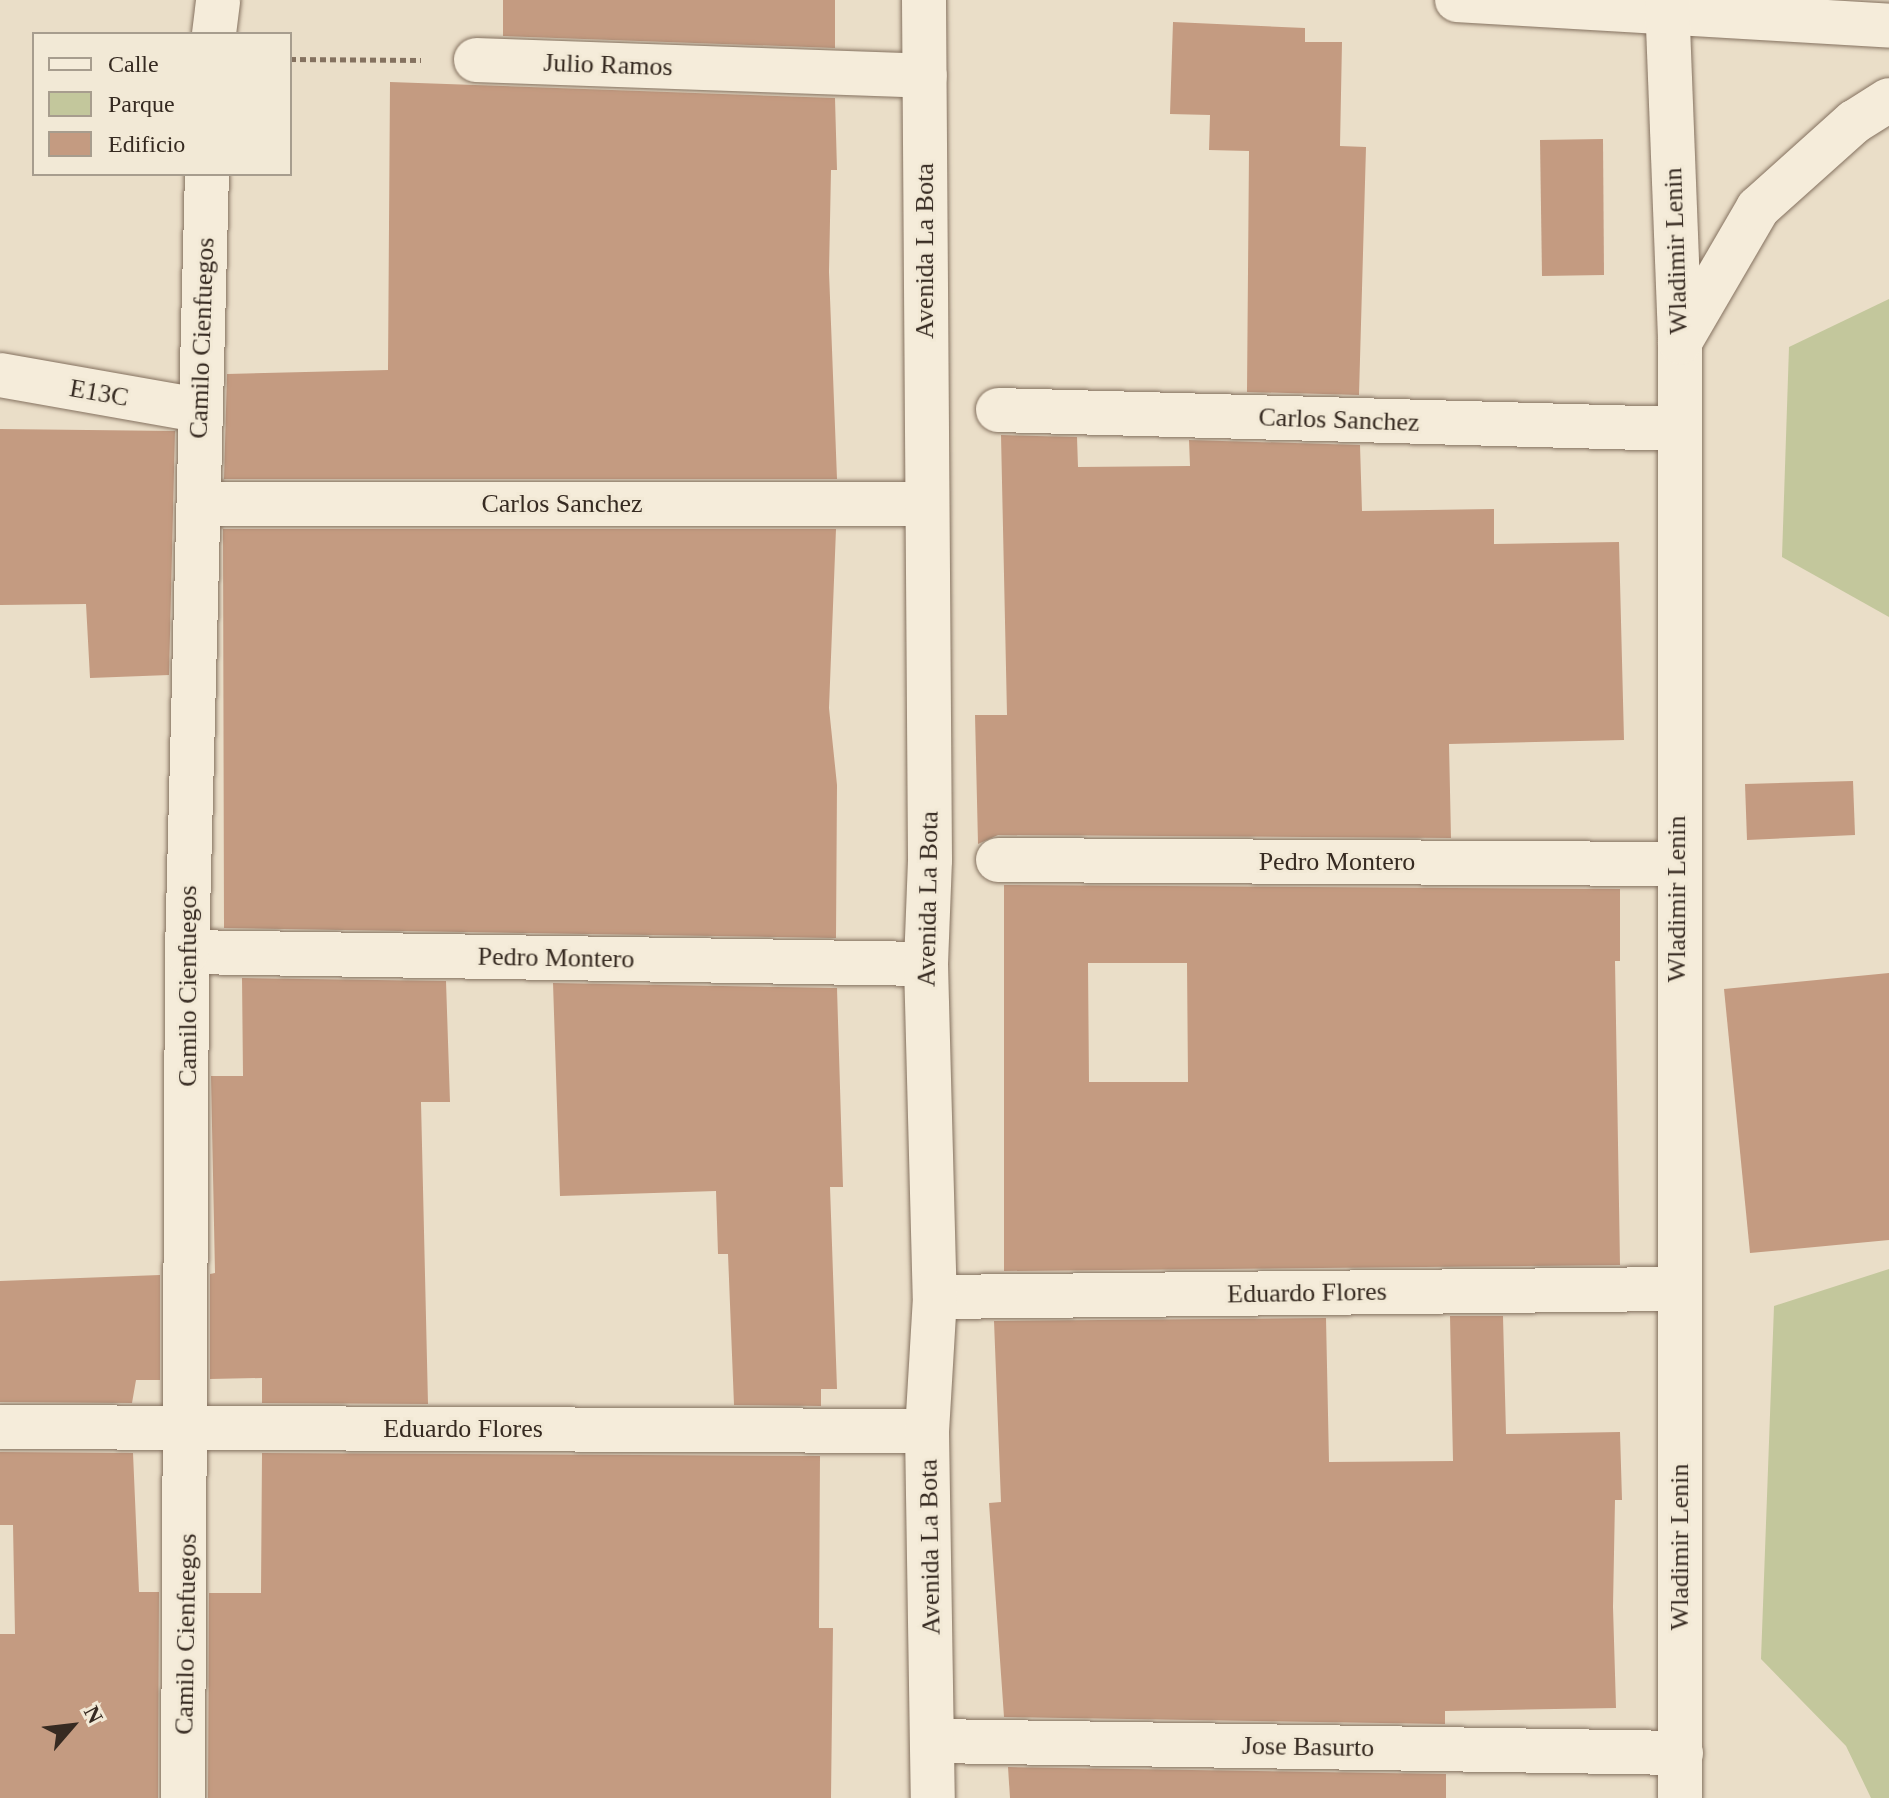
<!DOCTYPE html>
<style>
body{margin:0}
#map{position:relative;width:1889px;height:1798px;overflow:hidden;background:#eadec8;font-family:"Times New Roman",serif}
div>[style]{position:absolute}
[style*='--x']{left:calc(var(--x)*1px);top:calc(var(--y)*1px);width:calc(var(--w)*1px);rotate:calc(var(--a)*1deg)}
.green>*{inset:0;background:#c3c79c}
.building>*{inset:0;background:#c49b81}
.path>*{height:5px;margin-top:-2.5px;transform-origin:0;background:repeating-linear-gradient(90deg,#84715f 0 6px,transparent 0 10px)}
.roads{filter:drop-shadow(0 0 2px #84715f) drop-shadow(0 0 2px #84715f)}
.minor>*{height:44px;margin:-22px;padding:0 22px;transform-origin:22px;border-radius:22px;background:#f5ecda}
.tertiary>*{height:44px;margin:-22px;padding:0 22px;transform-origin:22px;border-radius:22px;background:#f5ecda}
span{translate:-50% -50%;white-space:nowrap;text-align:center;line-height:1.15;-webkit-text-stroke:6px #f2e9d6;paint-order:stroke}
.street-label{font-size:26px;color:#362a21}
.legend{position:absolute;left:32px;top:32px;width:260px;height:144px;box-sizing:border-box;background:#f2e9d6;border:2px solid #a79d8e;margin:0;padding:10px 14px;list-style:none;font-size:24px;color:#362a21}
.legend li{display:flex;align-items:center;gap:16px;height:40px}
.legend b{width:40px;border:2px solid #a79d8e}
.north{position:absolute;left:32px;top:1686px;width:80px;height:80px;-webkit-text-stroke:6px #f2e9d6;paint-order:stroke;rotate:62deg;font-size:22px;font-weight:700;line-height:32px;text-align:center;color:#362a21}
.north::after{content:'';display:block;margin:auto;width:28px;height:36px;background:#362a21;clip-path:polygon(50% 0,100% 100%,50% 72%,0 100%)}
</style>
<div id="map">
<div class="green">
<i style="clip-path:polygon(1889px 299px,1889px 617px,1782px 557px,1789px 347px)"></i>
<i style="clip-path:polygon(1889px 1269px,1889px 1798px,1871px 1798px,1846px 1746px,1761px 1659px,1774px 1306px)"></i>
</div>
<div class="building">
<i style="clip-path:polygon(503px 0,835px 0,835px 48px,503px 36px)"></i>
<i style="clip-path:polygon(1173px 22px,1305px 28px,1305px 42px,1342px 42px,1340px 146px,1366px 147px,1359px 395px,1247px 392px,1249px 151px,1209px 150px,1210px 115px,1170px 114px)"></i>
<i style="clip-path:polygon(390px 82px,835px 98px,837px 170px,831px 170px,829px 272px,837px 479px,224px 479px,227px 374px,388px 370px)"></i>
<i style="clip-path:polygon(1603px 139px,1604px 275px,1542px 276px,1540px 140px)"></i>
<i style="clip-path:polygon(0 429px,175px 431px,169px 675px,90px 678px,86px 604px,0 605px)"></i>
<i style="clip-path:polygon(1001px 435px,1077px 437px,1078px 467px,1190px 466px,1189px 440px,1360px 445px,1362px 511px,1494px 509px,1494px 544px,1619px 542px,1624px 740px,1449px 744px,1451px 838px,998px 835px,978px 844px,975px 715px,1007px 715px)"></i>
<i style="clip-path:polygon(223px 529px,836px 529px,829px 708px,837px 785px,836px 938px,224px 928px)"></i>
<i style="clip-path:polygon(1853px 781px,1855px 835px,1747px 840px,1745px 784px)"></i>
<i style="clip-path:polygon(evenodd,1004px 885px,1620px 889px,1620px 961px,1615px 961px,1620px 1265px,1004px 1271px,1004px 885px,1088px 963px,1187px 963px,1188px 1082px,1089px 1082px,1088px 963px)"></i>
<i style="clip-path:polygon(1889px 973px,1889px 1240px,1750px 1253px,1724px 989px)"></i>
<i style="clip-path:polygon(242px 978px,446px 981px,450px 1102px,421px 1102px,428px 1404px,262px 1403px,262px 1378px,210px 1379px,210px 1274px,215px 1273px,211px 1076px,243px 1076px)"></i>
<i style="clip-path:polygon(553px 983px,837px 988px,843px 1187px,830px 1187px,837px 1389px,821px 1389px,821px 1406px,734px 1405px,728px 1254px,718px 1254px,716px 1191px,560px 1196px)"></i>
<i style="clip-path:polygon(160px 1275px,160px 1380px,136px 1380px,132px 1403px,0 1402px,0 1281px)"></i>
<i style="clip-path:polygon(1450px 1316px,1503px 1316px,1506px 1434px,1620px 1432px,1622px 1500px,1615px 1500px,1613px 1607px,1616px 1708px,1445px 1711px,1445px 1724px,1004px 1717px,989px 1503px,1001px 1502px,994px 1321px,1326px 1318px,1329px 1462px,1453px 1461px)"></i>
<i style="clip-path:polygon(0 1452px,133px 1453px,139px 1592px,159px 1592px,158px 1798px,0 1798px,0 1634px,15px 1634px,13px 1525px,0 1525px)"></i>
<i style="clip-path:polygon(262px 1453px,820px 1456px,819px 1628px,833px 1628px,831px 1798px,208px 1798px,209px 1593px,261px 1593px)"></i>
<i style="clip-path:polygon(1008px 1767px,1446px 1774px,1446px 1798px,1010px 1798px)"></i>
</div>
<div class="path">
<i style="--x:290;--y:59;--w:131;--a:0.4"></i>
</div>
<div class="roads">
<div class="minor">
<i style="--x:1457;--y:0;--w:433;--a:3.4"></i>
<i style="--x:1667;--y:0;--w:342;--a:87.8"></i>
<i style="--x:214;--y:34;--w:34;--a:-83"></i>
<i style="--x:476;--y:60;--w:449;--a:2"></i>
<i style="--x:0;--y:375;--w:201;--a:10"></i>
<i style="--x:998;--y:410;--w:681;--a:1.6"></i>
<i style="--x:199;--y:504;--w:727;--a:0"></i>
<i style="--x:998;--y:860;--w:678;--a:0.34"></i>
<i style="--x:187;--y:952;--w:739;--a:0.93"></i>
<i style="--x:935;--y:1297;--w:745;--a:-0.62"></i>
<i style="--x:0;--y:1427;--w:927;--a:0.25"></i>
<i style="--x:934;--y:1741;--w:747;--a:0.92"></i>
<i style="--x:183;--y:1798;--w:846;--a:-89.73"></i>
<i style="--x:187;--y:952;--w:778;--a:-88.53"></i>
</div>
<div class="tertiary">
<i style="--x:924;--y:0;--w:860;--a:89.6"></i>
<i style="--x:930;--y:860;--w:104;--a:92.2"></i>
<i style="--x:926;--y:964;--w:333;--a:88.5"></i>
<i style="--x:935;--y:1297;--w:134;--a:93.4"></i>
<i style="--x:927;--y:1431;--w:367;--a:89.1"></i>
<i style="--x:1680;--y:1798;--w:1456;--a:-90"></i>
<i style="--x:1680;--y:342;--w:155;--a:-59.8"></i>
<i style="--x:1758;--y:208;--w:129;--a:-41.9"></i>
<i style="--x:1854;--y:122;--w:41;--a:-32.2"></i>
</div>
</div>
<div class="street-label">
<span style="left:608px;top:65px;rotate:2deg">Julio Ramos</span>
<span style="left:925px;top:251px;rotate:-90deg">Avenida La Bota</span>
<span style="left:1676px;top:251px;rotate:-92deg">Wladimir Lenin</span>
<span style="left:202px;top:338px;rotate:-88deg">Camilo Cienfuegos</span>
<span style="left:99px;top:393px;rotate:10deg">E13C</span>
<span style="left:1339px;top:420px;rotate:2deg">Carlos Sanchez</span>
<span style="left:562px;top:504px">Carlos Sanchez</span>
<span style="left:1337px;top:862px">Pedro Montero</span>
<span style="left:928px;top:899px;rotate:-89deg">Avenida La Bota</span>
<span style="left:1677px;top:899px;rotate:-90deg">Wladimir Lenin</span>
<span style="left:556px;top:958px;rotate:1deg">Pedro Montero</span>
<span style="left:188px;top:986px;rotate:-90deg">Camilo Cienfuegos</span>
<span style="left:1307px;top:1293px;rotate:-1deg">Eduardo Flores</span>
<span style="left:463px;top:1429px">Eduardo Flores</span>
<span style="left:930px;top:1547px;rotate:-91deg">Avenida La Bota</span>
<span style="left:1680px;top:1547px;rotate:-90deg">Wladimir Lenin</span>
<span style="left:186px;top:1634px;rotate:-89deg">Camilo Cienfuegos</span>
<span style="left:1308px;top:1747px;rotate:1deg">Jose Basurto</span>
</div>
<ul class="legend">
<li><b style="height:10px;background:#f5ecda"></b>Calle</li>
<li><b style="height:22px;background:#c3c79c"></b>Parque</li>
<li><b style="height:22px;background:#c49b81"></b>Edificio</li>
</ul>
<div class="north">N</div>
</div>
